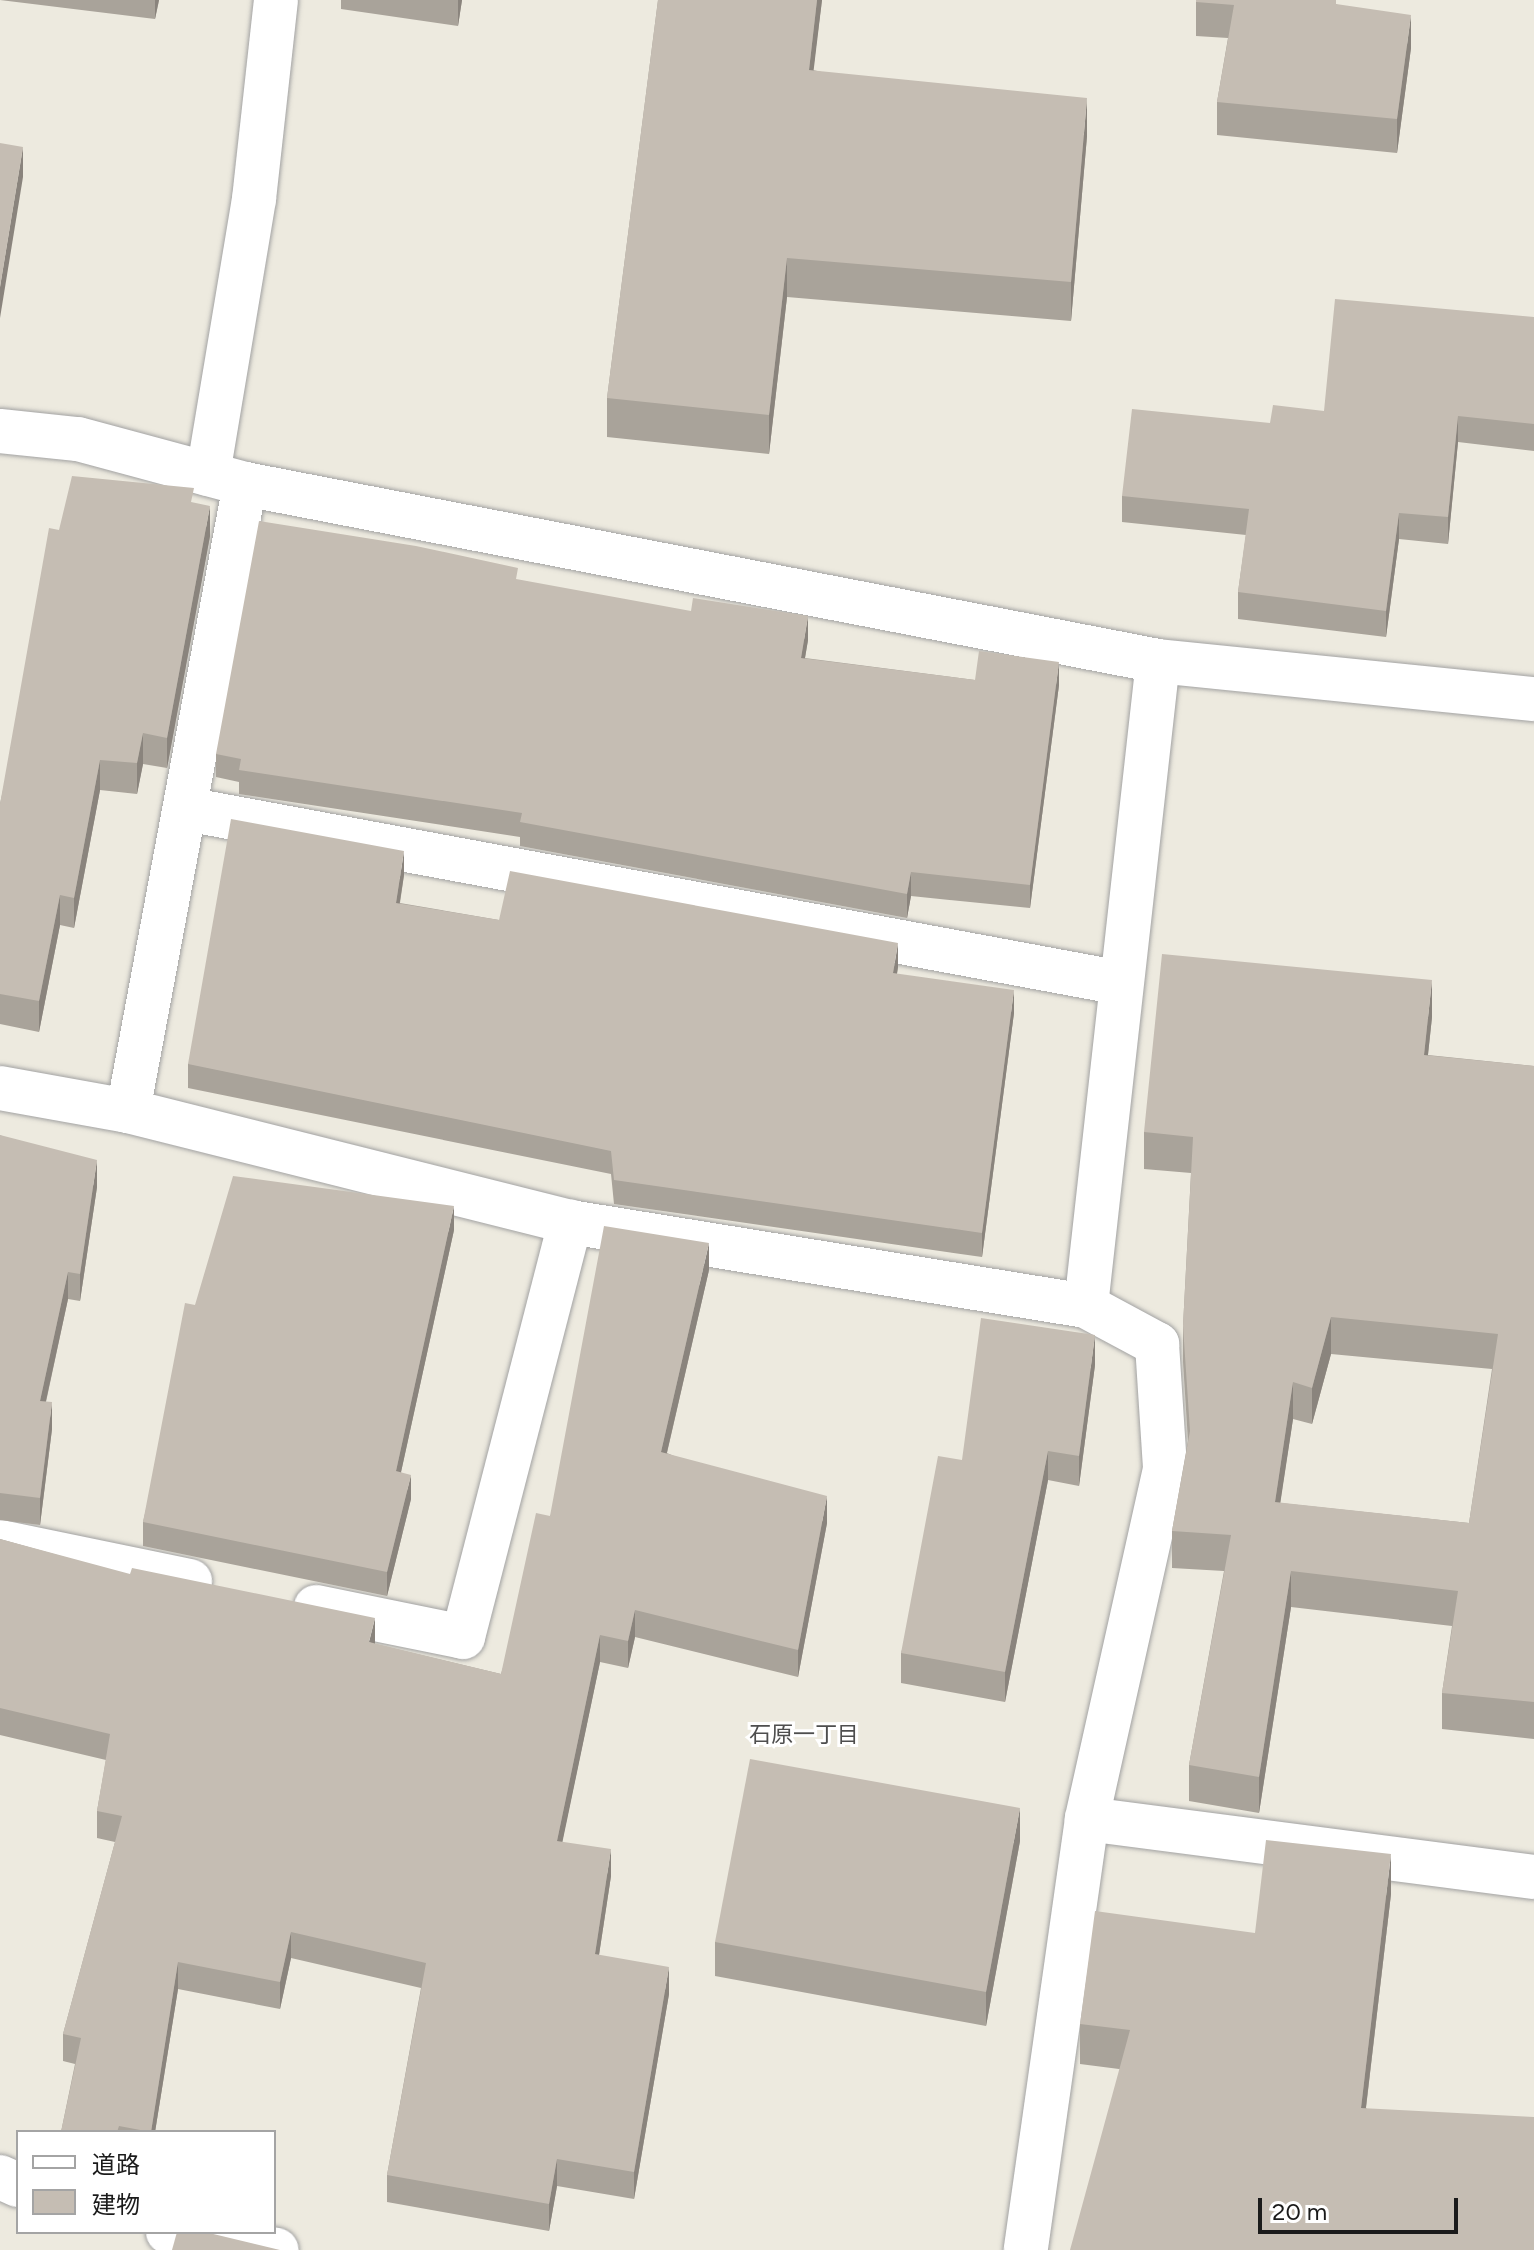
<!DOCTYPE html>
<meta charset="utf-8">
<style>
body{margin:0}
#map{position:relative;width:1534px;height:2250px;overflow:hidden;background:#edeadf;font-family:Figtree,"Noto Sans JP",sans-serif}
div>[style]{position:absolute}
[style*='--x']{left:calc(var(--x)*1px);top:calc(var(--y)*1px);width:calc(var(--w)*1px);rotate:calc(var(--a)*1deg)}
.roads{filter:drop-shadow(0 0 2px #a2a2a2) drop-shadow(0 0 2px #a2a2a2)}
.street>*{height:44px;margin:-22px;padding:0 22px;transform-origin:22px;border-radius:22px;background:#fff}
.wall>*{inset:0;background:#a9a39a}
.shaded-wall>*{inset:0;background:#8a847d}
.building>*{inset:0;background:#c5bdb3}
span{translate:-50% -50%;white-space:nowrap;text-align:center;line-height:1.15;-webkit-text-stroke:6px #fff;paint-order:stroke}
.neighbourhood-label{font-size:22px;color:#4e4e4e}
.legend{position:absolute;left:16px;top:2130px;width:260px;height:104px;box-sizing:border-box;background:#fff;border:2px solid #a4a4a4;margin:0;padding:10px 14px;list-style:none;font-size:24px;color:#1b1b1b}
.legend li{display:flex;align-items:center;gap:16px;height:40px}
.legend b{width:40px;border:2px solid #a4a4a4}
.scale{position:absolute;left:1258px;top:2198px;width:200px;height:36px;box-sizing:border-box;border:4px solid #1b1b1b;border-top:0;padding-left:10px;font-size:24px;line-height:28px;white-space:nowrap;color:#1b1b1b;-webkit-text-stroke:6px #fff;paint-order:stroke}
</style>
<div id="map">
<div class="roads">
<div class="street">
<i style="--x:0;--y:431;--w:78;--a:5.9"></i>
<i style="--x:78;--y:439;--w:173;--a:15.1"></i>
<i style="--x:245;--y:484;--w:930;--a:10.97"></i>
<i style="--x:1158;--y:661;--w:378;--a:5.8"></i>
<i style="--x:208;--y:474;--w:279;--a:-80.5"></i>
<i style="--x:254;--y:199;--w:200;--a:-83.7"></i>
<i style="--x:186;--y:809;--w:951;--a:10.54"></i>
<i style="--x:0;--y:1088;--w:130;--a:10.2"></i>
<i style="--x:128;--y:1111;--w:456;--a:14.1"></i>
<i style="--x:570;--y:1222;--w:523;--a:9.25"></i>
<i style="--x:1086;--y:1306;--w:81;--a:28.2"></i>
<i style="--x:1157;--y:1344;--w:125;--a:86.3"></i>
<i style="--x:1165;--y:1469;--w:359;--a:102.6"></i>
<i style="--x:1087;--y:1819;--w:435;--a:98.1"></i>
<i style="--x:128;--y:1111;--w:638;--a:-79.43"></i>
<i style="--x:1086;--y:1306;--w:649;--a:-83.63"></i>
<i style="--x:0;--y:1542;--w:194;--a:11.6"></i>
<i style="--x:316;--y:1607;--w:150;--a:11.5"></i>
<i style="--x:463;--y:1637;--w:429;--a:-75.5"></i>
<i style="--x:1087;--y:1819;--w:451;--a:7.4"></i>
<i style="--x:0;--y:2177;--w:20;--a:24"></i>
<i style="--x:168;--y:2232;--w:110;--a:9.4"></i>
</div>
</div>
<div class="wall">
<i style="clip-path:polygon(0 0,159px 0,155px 19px)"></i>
<i style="clip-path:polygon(341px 0,462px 0,458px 26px,341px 9px)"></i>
<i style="clip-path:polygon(658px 0,822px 0,813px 70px,1087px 136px,1071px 321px,787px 297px,769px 454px,607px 437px,607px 398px)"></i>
<i style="clip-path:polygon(1196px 0,1336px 4px,1411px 48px,1397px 153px,1217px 135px,1217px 102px,1228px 38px,1196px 36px)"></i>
<i style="clip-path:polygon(1534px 317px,1534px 451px,1458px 442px,1448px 544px,1399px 539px,1386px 637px,1238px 619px,1238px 592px,1246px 535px,1122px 522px,1122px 496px,1270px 423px,1324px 411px)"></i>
<i style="clip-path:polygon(194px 503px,210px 536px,167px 768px,143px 764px,137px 794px,100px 790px,74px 928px,60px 925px,39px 1032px,0 1024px,0 804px,59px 530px)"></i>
<i style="clip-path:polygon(518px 580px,808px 640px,805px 658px,975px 680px,1059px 685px,1030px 908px,911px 896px,907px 918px,520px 846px,520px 837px,239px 794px,239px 782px,216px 777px,216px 754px)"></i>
<i style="clip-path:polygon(404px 875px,400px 903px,499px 920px,898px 967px,897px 974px,1014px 1013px,982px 1257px,614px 1204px,611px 1174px,188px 1088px,188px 1064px)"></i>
<i style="clip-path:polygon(evenodd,1432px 1017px,1428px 1055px,1534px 1066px,1534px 1739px,1442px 1729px,1442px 1693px,1452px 1626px,1291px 1607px,1259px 1813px,1189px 1801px,1189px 1765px,1224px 1571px,1172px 1568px,1172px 1531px,1188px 1441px,1183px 1362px,1183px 1326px,1191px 1173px,1144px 1169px,1144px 1132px,1432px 1017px,1331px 1354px,1492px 1369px,1469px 1523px,1280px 1503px,1293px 1419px,1312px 1424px,1331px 1354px)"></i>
<i style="clip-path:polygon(0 1135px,97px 1187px,80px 1301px,68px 1299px,46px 1402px,52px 1429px,40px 1525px,0 1520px)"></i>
<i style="clip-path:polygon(454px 1230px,401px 1472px,411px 1499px,387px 1596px,143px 1546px,143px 1522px,195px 1305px)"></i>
<i style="clip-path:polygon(709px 1270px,667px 1453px,827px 1523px,798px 1677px,635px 1637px,628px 1668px,600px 1662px,562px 1842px,611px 1876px,599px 1955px,669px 1994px,634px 2199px,557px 2186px,549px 2231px,387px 2202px,387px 2175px,421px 1988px,291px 1958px,280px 2009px,178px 1989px,155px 2132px,61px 2132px,75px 2064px,63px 2061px,63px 2034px,115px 1842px,97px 1838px,97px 1811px,106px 1760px,0 1735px,0 1539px,375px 1644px,501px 1674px,550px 1516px)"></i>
<i style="clip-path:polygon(1095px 1365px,1079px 1486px,1048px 1480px,1005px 1702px,901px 1683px,901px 1653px,962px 1460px)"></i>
<i style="clip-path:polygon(1020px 1841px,986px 2026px,715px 1976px,715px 1942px)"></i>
<i style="clip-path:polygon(1391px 1894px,1366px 2108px,1534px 2250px,1119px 2069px,1080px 2064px,1080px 2024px,1255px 1933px)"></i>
</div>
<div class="shaded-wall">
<i style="clip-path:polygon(155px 0,159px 0,155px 19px)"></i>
<i style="clip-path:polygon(458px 0,462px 0,458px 26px)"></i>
<i style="clip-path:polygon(817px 0,822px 0,809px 109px,809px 70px)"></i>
<i style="clip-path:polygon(1411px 15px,1411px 48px,1397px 153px,1397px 119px)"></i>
<i style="clip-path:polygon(1087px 98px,1087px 136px,1071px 321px,1071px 282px)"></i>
<i style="clip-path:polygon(23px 147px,23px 177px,0 318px,0 287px)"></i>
<i style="clip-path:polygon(787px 258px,787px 297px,769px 454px,769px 415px)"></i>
<i style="clip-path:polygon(1458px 416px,1458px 442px,1448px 544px,1448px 517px)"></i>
<i style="clip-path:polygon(210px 506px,210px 536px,167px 768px,167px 738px)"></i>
<i style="clip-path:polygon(1399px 513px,1399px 539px,1386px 637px,1386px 611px)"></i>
<i style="clip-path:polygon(808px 616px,808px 640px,801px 681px,801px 658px)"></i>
<i style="clip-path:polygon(1059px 662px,1059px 685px,1030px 908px,1030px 885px)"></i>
<i style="clip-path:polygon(143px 733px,143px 764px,137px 794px,137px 763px)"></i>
<i style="clip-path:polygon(100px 760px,100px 790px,74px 928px,74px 898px)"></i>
<i style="clip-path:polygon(404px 851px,404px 875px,396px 926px,396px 903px)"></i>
<i style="clip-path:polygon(911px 872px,911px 896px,907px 918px,907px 894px)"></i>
<i style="clip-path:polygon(60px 895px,60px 925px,39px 1032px,39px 1001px)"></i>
<i style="clip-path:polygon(898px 943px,898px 967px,893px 997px,893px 973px)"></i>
<i style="clip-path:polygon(1432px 980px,1432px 1017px,1424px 1091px,1424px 1055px)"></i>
<i style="clip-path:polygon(1014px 990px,1014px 1013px,982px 1257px,982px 1233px)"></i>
<i style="clip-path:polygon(97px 1160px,97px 1187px,80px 1301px,80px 1274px)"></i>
<i style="clip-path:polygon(454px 1206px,454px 1230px,396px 1495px,396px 1471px)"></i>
<i style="clip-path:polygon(709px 1243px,709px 1270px,661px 1478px,661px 1452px)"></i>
<i style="clip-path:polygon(68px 1272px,68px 1299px,40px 1428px,40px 1401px)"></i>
<i style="clip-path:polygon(1331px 1317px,1331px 1354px,1312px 1424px,1312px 1388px)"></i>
<i style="clip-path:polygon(1095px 1335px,1095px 1365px,1079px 1486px,1079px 1456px)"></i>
<i style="clip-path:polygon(1293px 1382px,1293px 1419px,1275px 1538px,1275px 1502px)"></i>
<i style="clip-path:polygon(52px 1402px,52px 1429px,40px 1525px,40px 1498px)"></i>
<i style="clip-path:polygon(1048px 1451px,1048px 1480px,1005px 1702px,1005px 1672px)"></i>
<i style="clip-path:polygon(411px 1475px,411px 1499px,387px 1596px,387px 1572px)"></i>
<i style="clip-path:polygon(827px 1496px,827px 1523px,798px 1677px,798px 1650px)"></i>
<i style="clip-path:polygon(1291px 1571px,1291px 1607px,1259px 1813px,1259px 1777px)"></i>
<i style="clip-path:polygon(635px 1610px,635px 1637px,628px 1668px,628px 1641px)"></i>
<i style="clip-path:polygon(375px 1618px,375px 1645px,369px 1642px)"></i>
<i style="clip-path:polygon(600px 1635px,600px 1662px,557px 1868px,557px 1841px)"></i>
<i style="clip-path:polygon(1020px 1808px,1020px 1841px,986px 2026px,986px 1992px)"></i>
<i style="clip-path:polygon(611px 1849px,611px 1876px,595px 1981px,595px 1954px)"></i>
<i style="clip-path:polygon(1391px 1854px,1391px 1894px,1361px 2149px,1361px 2108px)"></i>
<i style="clip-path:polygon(291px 1932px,291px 1958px,280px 2009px,280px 1982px)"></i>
<i style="clip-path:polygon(178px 1962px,178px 1989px,155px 2132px,151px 2132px)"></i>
<i style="clip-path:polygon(669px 1967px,669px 1994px,634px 2199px,634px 2172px)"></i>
<i style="clip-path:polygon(557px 2159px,557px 2186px,549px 2231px,549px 2204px)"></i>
</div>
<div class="building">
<i style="clip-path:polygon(658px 0,817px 0,809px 70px,1087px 98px,1071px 282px,787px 258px,769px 415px,607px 398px)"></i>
<i style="clip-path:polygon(1196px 0,1336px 0,1336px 4px,1411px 15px,1397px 119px,1217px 102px,1234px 5px,1196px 2px)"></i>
<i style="clip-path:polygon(0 143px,23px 147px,0 287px)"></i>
<i style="clip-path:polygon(1335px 299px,1534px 317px,1534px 424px,1458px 416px,1448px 517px,1399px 513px,1386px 611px,1238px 592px,1249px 509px,1122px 496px,1132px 409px,1270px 423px,1273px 405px,1324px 411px)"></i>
<i style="clip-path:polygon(72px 476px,194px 488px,191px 502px,210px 506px,167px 738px,143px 733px,137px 763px,100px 760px,74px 898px,60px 895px,39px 1001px,0 994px,0 804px,49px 528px,59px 530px)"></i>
<i style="clip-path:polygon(259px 521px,416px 546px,518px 568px,516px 579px,691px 611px,693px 598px,808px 616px,801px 658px,975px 680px,979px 651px,1059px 662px,1030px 885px,911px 872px,907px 894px,520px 822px,522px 813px,239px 770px,241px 759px,216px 754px)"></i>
<i style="clip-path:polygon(231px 819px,404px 851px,396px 903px,499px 920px,510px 871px,898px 943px,893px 973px,1014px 990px,982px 1233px,614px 1180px,611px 1151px,188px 1064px)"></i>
<i style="clip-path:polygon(evenodd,1162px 954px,1432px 980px,1424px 1055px,1534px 1066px,1534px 1702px,1442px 1693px,1458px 1591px,1291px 1571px,1259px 1777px,1189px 1765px,1231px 1535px,1172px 1531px,1190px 1431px,1183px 1326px,1193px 1137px,1144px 1132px,1162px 954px,1331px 1317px,1498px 1334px,1469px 1523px,1275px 1502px,1293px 1382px,1312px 1388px,1331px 1317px)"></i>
<i style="clip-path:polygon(0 1135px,97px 1160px,80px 1274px,68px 1272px,40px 1401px,52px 1402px,40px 1498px,0 1493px)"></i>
<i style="clip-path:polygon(233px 1176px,454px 1206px,396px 1471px,411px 1475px,387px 1572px,143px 1522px,185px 1303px,195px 1305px)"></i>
<i style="clip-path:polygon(604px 1226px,709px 1243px,661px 1452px,827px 1496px,798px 1650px,635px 1610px,628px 1641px,600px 1635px,557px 1841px,611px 1849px,595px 1954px,669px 1967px,634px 2172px,557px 2159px,549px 2204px,387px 2175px,426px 1963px,291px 1932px,280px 1982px,178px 1962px,151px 2132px,119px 2126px,117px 2132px,61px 2132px,81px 2038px,63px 2034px,122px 1816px,97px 1811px,110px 1734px,0 1708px,0 1539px,130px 1574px,132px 1568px,375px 1618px,369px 1642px,501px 1674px,536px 1513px,550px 1516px)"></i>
<i style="clip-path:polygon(981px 1318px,1095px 1335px,1079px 1456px,1048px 1451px,1005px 1672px,901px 1653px,938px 1456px,962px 1460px)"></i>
<i style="clip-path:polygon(750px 1759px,1020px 1808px,986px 1992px,715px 1942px)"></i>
<i style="clip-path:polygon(1266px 1840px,1391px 1854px,1361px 2108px,1534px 2117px,1534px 2250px,1070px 2250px,1130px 2030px,1080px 2024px,1095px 1911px,1255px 1933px)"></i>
<i style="clip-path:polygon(177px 2232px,205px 2232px,280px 2250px,172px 2250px)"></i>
</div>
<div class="neighbourhood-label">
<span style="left:804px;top:1735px">石原一丁目</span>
</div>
<ul class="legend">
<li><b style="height:10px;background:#fff"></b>道路</li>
<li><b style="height:22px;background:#c5bdb3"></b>建物</li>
</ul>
<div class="scale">20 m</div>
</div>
